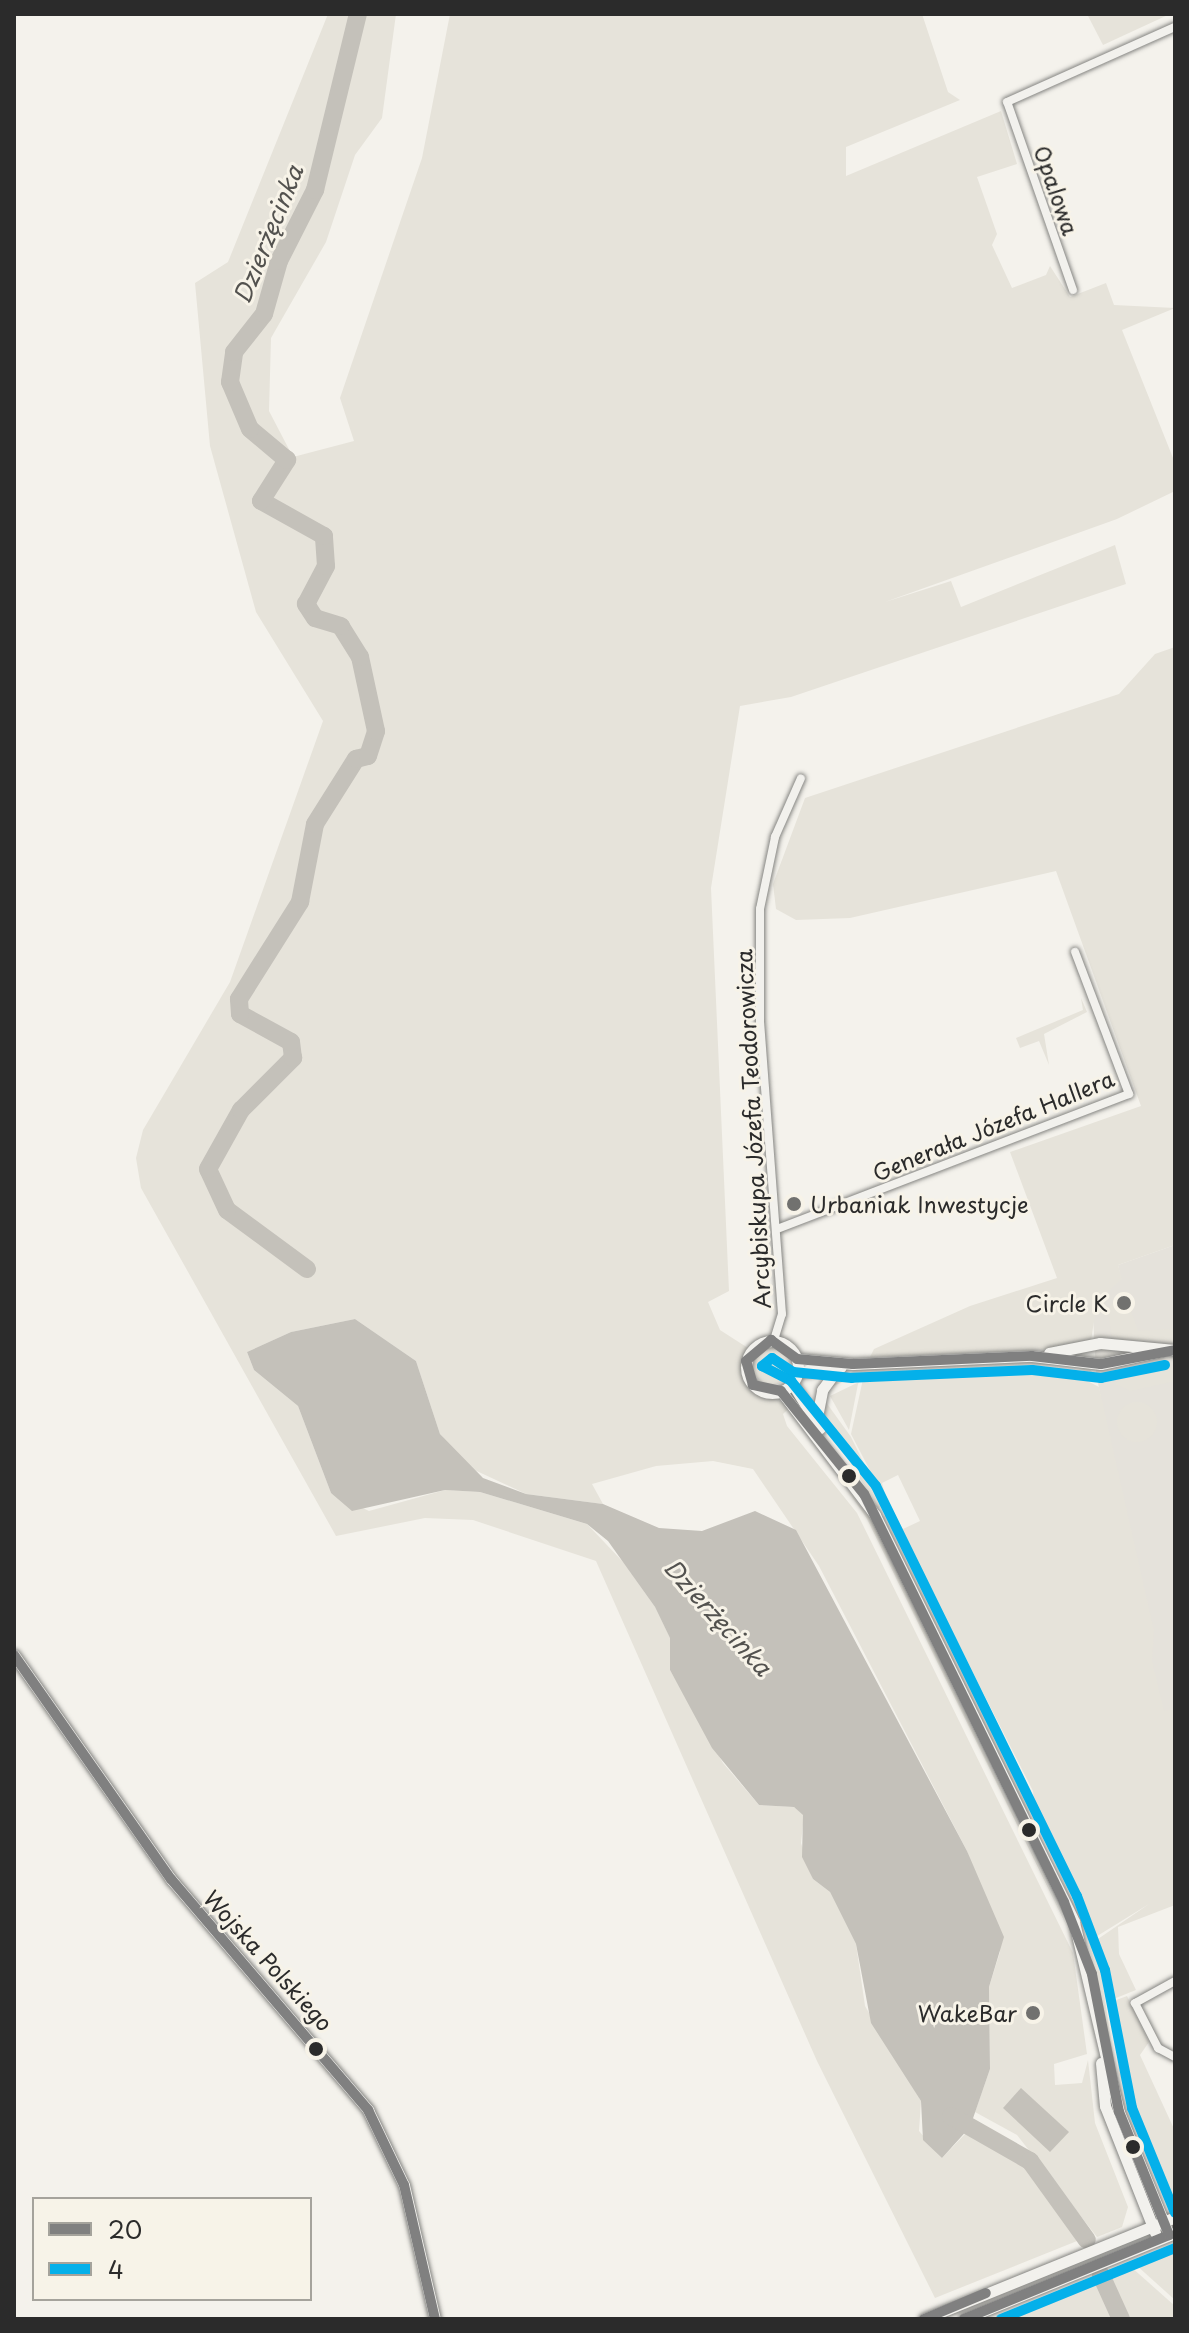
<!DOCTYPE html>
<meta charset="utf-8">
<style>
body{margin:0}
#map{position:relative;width:1189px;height:2333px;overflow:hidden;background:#f4f2ec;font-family:"Playpen Sans",sans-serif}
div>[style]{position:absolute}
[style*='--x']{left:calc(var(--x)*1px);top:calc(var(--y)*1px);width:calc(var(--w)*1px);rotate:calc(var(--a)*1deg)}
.built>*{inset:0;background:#e5e2db}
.green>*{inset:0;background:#e6e3da}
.round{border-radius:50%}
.water>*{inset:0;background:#c4c1ba}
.river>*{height:18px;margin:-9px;padding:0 9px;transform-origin:9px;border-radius:9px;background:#c4c1ba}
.roads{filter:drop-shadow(0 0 2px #858582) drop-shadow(0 0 2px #858582)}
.street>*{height:8px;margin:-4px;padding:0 4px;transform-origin:4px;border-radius:4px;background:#f2f1ed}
.secondary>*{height:11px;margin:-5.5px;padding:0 5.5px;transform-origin:5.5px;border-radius:5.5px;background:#f2f1ed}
.secondary>.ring{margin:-5.5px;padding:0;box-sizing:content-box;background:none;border:11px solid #f2f1ed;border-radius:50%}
.bus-1>*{height:10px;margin:-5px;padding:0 5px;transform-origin:5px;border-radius:5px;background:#808080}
.bus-2>*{height:10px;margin:-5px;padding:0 5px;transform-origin:5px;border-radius:5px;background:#04b0ea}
.dots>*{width:22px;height:22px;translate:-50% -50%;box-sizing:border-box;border:4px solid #f7f3e8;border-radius:50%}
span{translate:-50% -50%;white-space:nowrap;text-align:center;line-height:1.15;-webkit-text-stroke:6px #f7f3e8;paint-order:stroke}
.street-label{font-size:22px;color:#2b2b2b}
.poi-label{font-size:22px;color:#2b2b2b}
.left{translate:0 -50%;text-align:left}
.right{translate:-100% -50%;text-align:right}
.water-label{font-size:24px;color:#53524f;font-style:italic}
.frame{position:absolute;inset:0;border:16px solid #2b2b2b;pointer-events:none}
.legend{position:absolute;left:32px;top:2197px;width:280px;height:104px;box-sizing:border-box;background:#f7f3e8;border:2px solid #a5a39c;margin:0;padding:10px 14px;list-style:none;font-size:24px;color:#2b2b2b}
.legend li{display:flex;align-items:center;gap:16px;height:40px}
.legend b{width:40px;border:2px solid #a5a39c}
</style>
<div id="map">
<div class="built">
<i style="clip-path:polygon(1175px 1245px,1175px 1714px,1160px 1717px,1096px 1372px,1093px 1316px,1102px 1293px,1121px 1279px,1118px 1265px)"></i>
</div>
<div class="green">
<i style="clip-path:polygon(328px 14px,396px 14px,382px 118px,355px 155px,326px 242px,271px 338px,269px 411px,293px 457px,354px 441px,340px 398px,422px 158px,450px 14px,922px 14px,948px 92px,960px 100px,846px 147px,846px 176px,1001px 111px,1017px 164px,977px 177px,997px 234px,992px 245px,1012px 288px,1046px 275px,1050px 266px,1070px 297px,1106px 283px,1114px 305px,1175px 308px,1122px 330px,1175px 463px,1175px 491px,1117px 519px,885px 602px,951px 581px,961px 607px,1115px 545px,1126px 584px,791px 697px,740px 706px,711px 888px,729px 1291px,708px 1302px,720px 1330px,748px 1348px,746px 1381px,790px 1407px,783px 1414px,787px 1426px,857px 1513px,1073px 1953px,1087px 2054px,1054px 2064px,1055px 2085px,1082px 2083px,1088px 2060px,1095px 2123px,1128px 2207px,1122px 2227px,1097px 2237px,1017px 2135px,975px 2112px,990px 2069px,989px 1987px,1000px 1952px,967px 1851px,819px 1566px,753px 1469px,713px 1461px,656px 1466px,592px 1484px,603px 1504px,526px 1494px,468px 1467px,440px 1434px,416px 1361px,355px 1319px,291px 1332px,247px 1352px,254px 1370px,298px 1406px,331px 1493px,369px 1511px,445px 1490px,480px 1492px,587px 1524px,625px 1564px,655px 1607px,670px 1637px,670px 1670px,723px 1763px,759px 1805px,794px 1807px,804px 1815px,801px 1843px,813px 1879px,830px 1892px,856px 1944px,865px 2006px,921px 2101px,919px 2131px,942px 2158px,967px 2132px,1000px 2146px,1038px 2178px,1077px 2241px,935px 2298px,817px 2061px,596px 1561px,473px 1520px,425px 1518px,336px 1536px,141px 1188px,136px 1158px,143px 1130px,230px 982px,323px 721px,256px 612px,210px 446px,195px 283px,228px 262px)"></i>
<i style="clip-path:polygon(1087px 14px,1170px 14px,1103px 45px)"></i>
<i style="clip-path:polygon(1175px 647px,1175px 1245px,1118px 1265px,1122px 1279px,1097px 1301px,1091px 1341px,1040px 1350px,870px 1357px,874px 1349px,970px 1306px,1057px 1278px,1010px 1152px,1141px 1106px,1056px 871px,850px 918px,796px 920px,776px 909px,773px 884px,805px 798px,1119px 694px,1155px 654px)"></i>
<i style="clip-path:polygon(1081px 998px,1087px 1012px,1044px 1034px,1049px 1065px,1039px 1041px,1020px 1048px,1016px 1038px,1083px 1010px)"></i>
<i style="clip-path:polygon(1118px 1294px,1127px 1296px,1120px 1307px,1129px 1305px,1138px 1331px,1175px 1329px,1175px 1341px,1112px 1340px,1108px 1310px)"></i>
<i class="round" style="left:753px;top:1347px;width:38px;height:38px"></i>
<i style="clip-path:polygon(1083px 1361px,1097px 1378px,1071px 1364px,864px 1373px,826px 1389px,856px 1369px)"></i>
<i style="clip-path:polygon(1175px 1367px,1175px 1381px,1131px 1391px,1115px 1384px,1129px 1371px)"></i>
<i style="clip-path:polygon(1066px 1370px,1099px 1387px,1154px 1631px,1152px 1661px,1164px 1711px,1175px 1709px,1175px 1905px,1118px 1927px,1119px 1954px,1136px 1990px,1111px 2000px,1095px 1941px,1149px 1904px,1094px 1938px,1035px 1814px,1033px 1791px,891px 1511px,903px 1529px,920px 1521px,898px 1475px,882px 1483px,888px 1505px,851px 1434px,863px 1379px)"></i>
<i style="clip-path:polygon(859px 1382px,858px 1384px,849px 1430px,830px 1396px)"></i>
<i style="clip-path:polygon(823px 1398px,851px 1437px,885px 1506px,878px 1508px,826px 1423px)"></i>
<i class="round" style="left:1117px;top:1402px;width:40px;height:40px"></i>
<i style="clip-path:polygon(849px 1492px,873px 1522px,1079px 1951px,867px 1519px)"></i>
<i style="clip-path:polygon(888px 1512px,1031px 1791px,1029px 1817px,883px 1517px)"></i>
<i style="clip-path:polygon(1046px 1842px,1099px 1958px,1116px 2074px,1157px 2198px,1111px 2068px,1089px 1944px)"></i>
<i style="clip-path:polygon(1127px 1996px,1149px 2042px,1140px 2055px,1175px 2131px,1175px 2201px,1166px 2199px,1119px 2074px,1111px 2002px)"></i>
<i style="clip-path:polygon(1175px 2244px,1175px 2300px,1135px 2264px)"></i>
<i style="clip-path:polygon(1130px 2266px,1175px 2306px,1175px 2319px,1007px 2317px)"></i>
</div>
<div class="water">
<i style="clip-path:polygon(355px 1319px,416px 1361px,440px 1434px,483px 1478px,526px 1494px,603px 1504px,659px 1528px,702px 1531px,755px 1511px,796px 1530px,967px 1851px,1004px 1937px,989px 1987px,990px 2069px,970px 2127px,942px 2158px,923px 2140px,921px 2101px,871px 2023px,856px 1944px,830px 1892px,813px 1879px,802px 1857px,803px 1815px,794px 1807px,759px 1805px,712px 1748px,670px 1670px,670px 1638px,655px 1607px,608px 1541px,587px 1524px,480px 1492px,445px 1490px,352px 1511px,331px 1493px,298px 1406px,254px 1370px,247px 1352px,291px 1332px)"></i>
<i style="clip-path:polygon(1021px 2088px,1069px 2132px,1050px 2152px,1003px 2108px)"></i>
</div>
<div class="river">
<i style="--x:307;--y:1269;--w:99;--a:-143.6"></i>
<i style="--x:227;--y:1210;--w:45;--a:-114.9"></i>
<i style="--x:208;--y:1169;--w:68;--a:-60.8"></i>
<i style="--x:241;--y:1110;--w:74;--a:-45"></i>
<i style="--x:293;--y:1058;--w:16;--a:-97"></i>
<i style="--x:291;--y:1042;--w:58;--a:-151.2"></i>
<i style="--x:240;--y:1014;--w:15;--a:-94"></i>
<i style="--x:239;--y:999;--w:115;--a:-57.8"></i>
<i style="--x:300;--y:902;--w:79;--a:-79.1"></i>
<i style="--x:315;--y:824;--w:77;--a:-57.8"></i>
<i style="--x:356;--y:759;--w:12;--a:-14"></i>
<i style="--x:368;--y:756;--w:26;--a:-72"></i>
<i style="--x:376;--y:731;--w:76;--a:-102.2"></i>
<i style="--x:360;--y:657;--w:36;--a:-122"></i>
<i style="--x:341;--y:626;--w:27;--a:-163"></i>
<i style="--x:315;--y:618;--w:17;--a:-123"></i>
<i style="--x:306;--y:604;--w:43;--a:-62.2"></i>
<i style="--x:326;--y:566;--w:30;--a:-94"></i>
<i style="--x:324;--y:536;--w:72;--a:-150.9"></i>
<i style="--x:261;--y:501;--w:49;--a:-57.6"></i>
<i style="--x:287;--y:460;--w:48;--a:-140"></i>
<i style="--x:250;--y:429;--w:51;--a:-113.1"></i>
<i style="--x:230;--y:382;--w:30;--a:-82"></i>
<i style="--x:234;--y:352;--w:48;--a:-51.7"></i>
<i style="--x:264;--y:314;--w:55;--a:-74.2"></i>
<i style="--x:279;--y:261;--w:80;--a:-63.1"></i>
<i style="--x:315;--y:190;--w:181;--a:-76.3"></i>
<i style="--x:951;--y:2116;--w:91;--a:29.7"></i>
<i style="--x:1030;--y:2161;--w:97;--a:54.2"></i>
<i style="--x:1101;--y:2275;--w:48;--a:65.6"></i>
</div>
<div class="roads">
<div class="street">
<i style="--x:1073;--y:290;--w:199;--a:-109.3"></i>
<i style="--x:1007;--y:102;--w:184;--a:-24.1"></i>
<i style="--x:777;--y:1229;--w:377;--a:-21"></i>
<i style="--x:1129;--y:1094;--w:152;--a:-110.8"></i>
<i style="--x:774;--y:1340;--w:27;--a:-73"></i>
<i style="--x:782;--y:1314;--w:292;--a:-94.3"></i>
<i style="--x:760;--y:1023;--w:114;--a:-90"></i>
<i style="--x:760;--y:909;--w:74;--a:-78.2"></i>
<i style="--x:775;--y:837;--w:64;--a:-66.2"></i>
<i style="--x:1175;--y:1981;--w:46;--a:151.2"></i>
<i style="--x:1135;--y:2003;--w:51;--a:62.9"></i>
<i style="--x:1158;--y:2048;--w:19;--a:28"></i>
</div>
<div class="secondary">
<i class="ring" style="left:746px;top:1341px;width:41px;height:41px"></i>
<i style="--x:1049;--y:1353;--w:52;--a:-11.1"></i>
<i style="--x:1100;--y:1343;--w:75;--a:5.3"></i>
<i style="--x:797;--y:1359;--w:56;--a:5.1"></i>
<i style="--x:853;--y:1364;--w:179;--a:-2.6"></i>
<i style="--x:1032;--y:1356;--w:69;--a:6.6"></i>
<i style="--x:1101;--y:1364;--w:62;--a:-12"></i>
<i style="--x:798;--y:1372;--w:43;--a:-6.6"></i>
<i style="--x:792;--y:1383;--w:53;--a:58.1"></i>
<i style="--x:781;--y:1391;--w:156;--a:52.8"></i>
<i style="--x:875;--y:1515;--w:453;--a:63.9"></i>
<i style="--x:1074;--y:1922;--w:195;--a:76.7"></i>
<i style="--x:1119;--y:2112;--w:133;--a:67.9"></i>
<i style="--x:816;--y:1422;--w:33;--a:-79"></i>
<i style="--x:822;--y:1390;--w:27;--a:-54"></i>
<i style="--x:14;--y:1655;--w:274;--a:55"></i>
<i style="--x:171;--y:1879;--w:304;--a:49.5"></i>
<i style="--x:368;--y:2110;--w:83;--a:64.4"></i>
<i style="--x:404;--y:2185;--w:138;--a:77"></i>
<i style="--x:1101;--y:2063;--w:43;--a:84.7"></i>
<i style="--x:1105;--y:2106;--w:136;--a:68.4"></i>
<i style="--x:924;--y:2319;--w:271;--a:-22.1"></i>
<i style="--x:964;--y:2319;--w:228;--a:-22.2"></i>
</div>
</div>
<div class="bus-1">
<i style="--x:14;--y:1655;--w:274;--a:55"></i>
<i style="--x:171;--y:1879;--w:304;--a:49.5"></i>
<i style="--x:368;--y:2110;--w:83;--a:64.4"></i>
<i style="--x:404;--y:2185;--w:138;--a:77"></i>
<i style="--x:924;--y:2319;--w:67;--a:-22.8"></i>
<i style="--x:964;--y:2319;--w:222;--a:-22.3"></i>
<i style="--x:1169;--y:2235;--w:133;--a:-112.1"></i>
<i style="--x:1119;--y:2112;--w:141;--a:-101.1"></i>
<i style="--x:1092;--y:1974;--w:77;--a:-111.3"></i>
<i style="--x:1064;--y:1902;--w:454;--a:-116.1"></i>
<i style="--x:864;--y:1494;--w:132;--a:-128.9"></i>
<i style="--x:781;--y:1391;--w:29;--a:-168"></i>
<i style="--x:753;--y:1385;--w:25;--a:-106"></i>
<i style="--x:746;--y:1361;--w:33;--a:-40"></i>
<i style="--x:771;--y:1340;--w:32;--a:36"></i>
<i style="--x:797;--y:1359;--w:56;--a:5.1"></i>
<i style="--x:853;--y:1364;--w:179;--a:-2.6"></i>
<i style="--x:1032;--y:1356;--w:69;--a:6.6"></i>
<i style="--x:1101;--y:1364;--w:75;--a:-10.7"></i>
</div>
<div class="bus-2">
<i style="--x:1165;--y:1365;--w:65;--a:168.5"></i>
<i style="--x:1101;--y:1378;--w:69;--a:-173.4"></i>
<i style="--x:1032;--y:1370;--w:180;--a:177.5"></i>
<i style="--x:852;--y:1378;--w:59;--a:-174.2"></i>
<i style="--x:793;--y:1372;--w:25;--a:-146"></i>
<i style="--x:772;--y:1358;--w:13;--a:141"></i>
<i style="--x:762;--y:1366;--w:33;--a:27"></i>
<i style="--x:791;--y:1381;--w:135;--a:51"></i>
<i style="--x:876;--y:1486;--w:457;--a:63.9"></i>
<i style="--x:1077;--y:1896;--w:79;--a:69.3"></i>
<i style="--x:1105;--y:1970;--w:141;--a:78.9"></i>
<i style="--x:1132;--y:2108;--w:113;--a:67.7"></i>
<i style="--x:1001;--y:2319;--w:188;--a:-22.2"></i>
</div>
<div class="dots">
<i style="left:794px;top:1204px;background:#71716f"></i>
<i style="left:1124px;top:1303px;background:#71716f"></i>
<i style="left:849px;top:1476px;background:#2b2b2b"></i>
<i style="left:1029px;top:1830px;background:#2b2b2b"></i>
<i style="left:1033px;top:2013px;background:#71716f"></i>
<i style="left:316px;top:2049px;background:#2b2b2b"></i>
<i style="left:1133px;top:2147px;background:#2b2b2b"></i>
</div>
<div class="street-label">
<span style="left:1057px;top:190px;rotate:71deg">Opalowa</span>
<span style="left:993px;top:1125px;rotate:-22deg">Generała Józefa Hallera</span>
<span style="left:752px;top:1129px;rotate:-93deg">Arcybiskupa Józefa Teodorowicza</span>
<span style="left:269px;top:1960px;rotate:48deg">Wojska Polskiego</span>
</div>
<div class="poi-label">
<span class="left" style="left:810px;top:1204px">Urbaniak Inwestycje</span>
<span class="right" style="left:1108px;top:1303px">Circle K</span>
<span class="right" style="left:1017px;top:2013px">WakeBar</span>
</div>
<div class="water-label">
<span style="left:268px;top:234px;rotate:-68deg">Dzierżęcinka</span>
<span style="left:718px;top:1617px;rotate:48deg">Dzierżęcinka</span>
</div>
<div class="frame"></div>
<ul class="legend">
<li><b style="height:10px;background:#808080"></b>20</li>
<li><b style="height:10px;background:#04b0ea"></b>4</li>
</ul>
</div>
